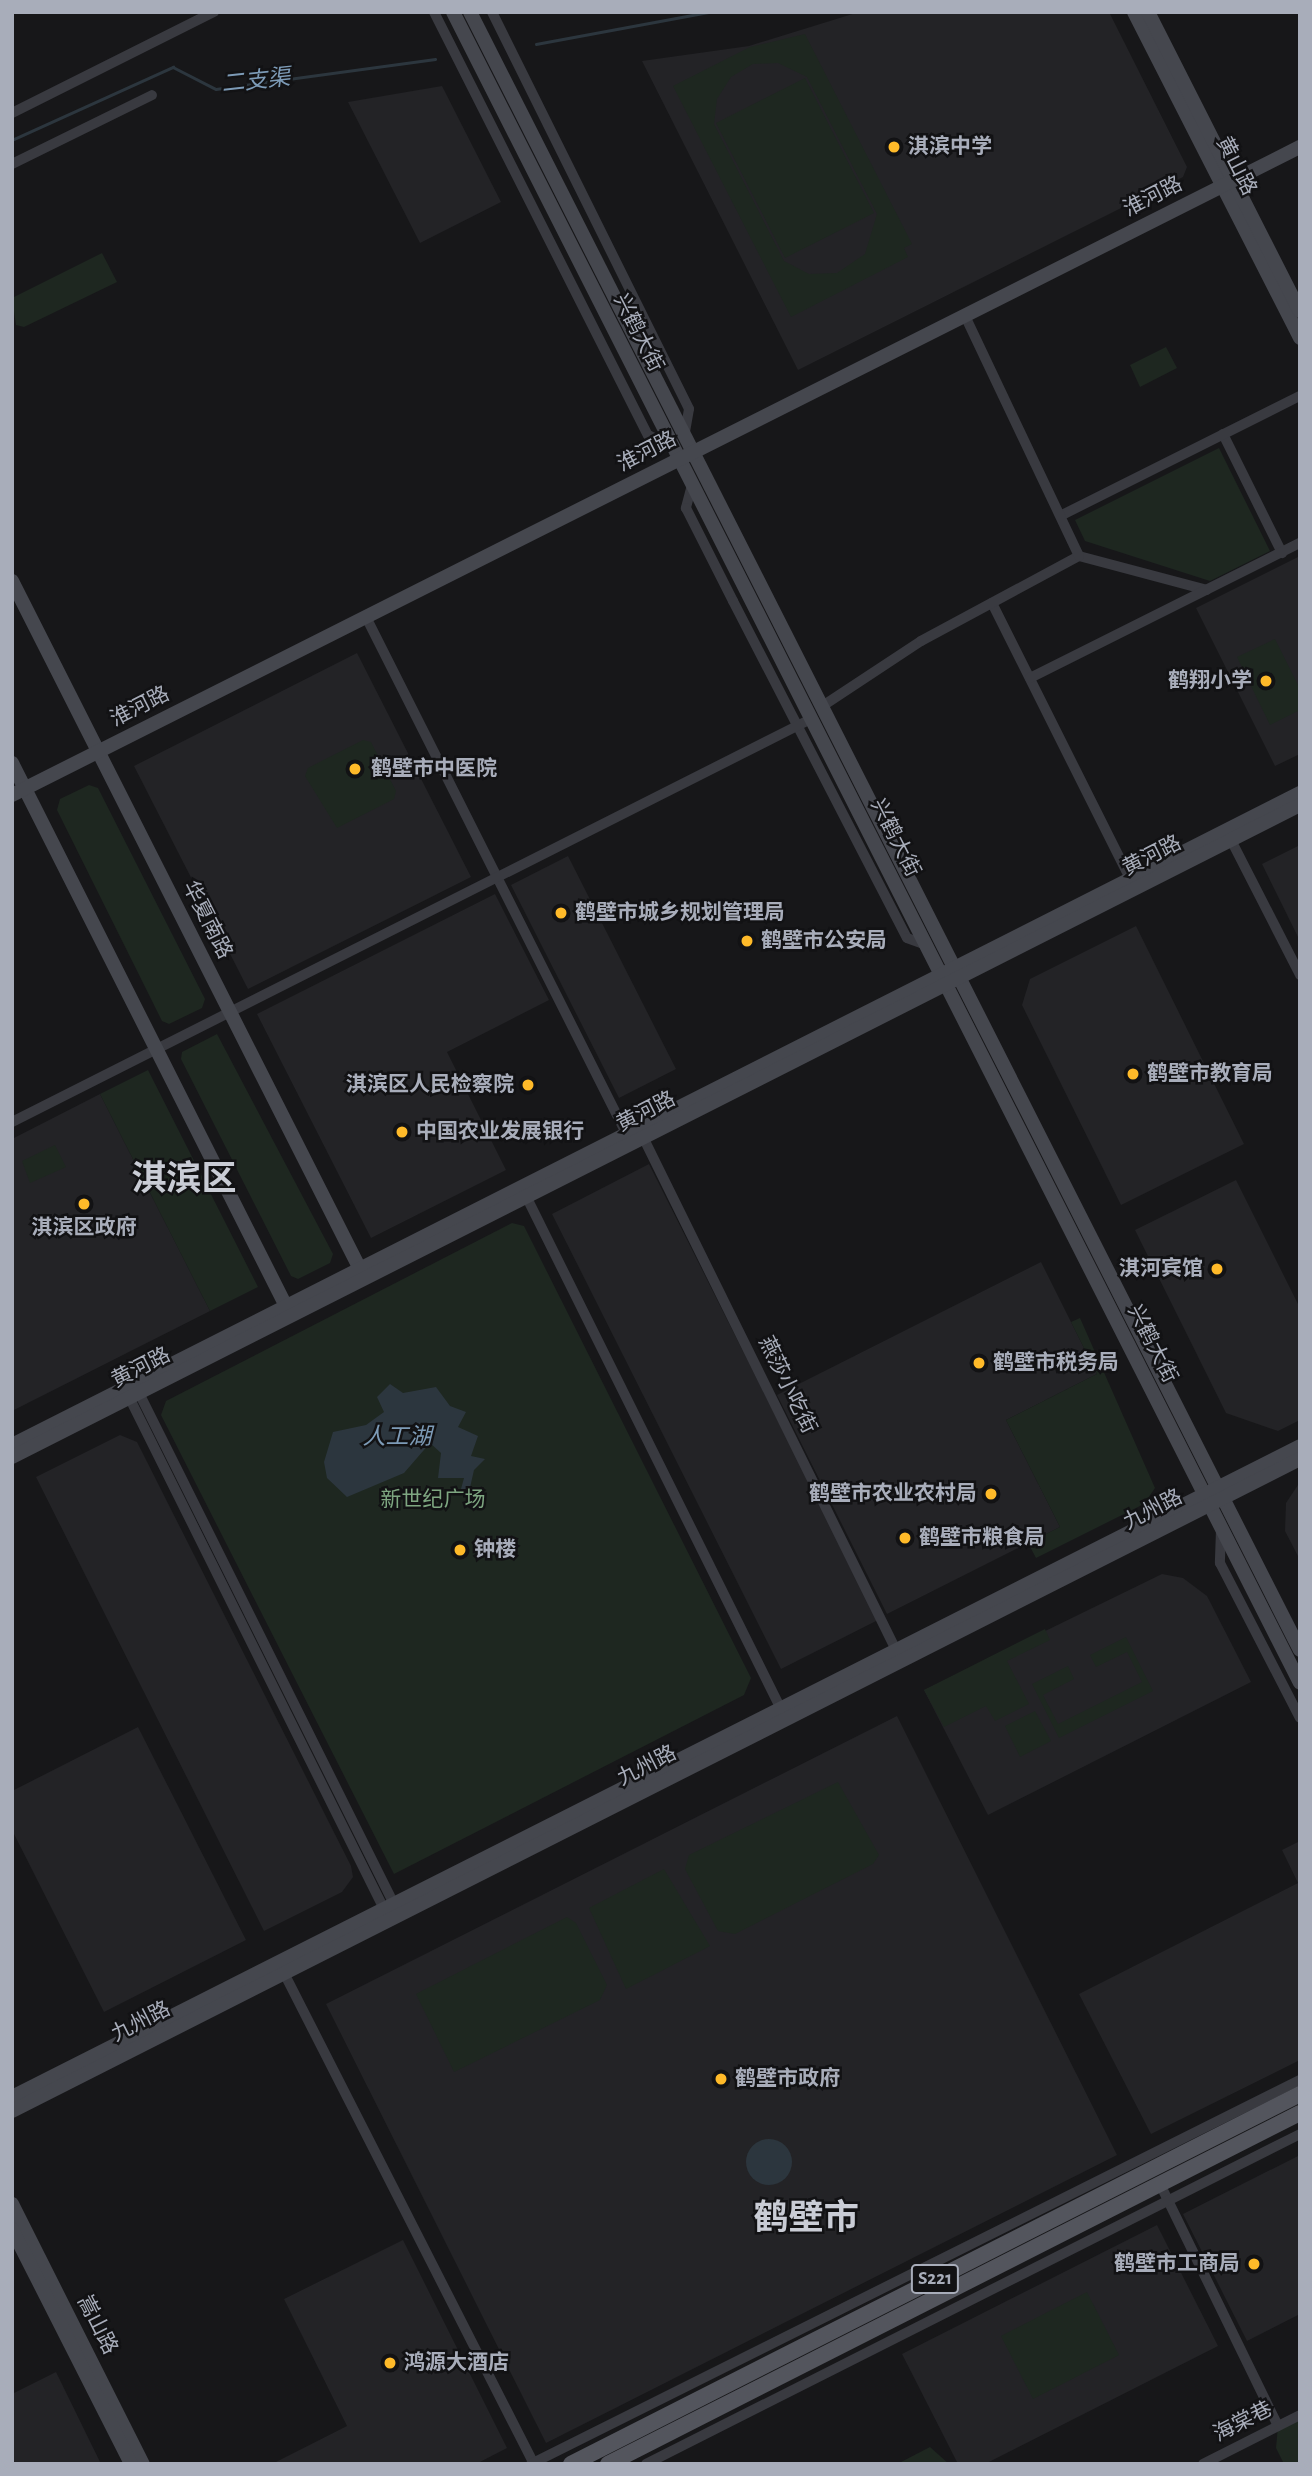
<!DOCTYPE html>
<meta charset="utf-8">
<style>
body{margin:0}
#map{position:relative;width:1312px;height:2476px;overflow:hidden;background:#171719;font-family:"Alegreya Sans","Noto Sans SC",sans-serif}
div>[style]{position:absolute}
[style*='--x']{left:calc(var(--x)*1px);top:calc(var(--y)*1px);width:calc(var(--w)*1px);rotate:calc(var(--a)*1deg)}
.built>*{inset:0;background:#232326}
.green>*{inset:0;background:#1e2720}
.water>*{inset:0;background:#2c363e}
.round{border-radius:50%}
.stream>*{height:2.5px;margin:-1.25px;padding:0 1.25px;transform-origin:1.25px;border-radius:1.25px;background:#2c363e}
.street>*{height:10px;margin:-5px;padding:0 5px;transform-origin:5px;border-radius:5px;background:#393a40}
.secondary>*{height:14px;margin:-7px;padding:0 7px;transform-origin:7px;border-radius:7px;background:#45474e}
.primary>*{height:16px;margin:-8px;padding:0 8px;transform-origin:8px;border-radius:8px;background:#53555d}
.dots>*{width:19px;height:19px;translate:-50% -50%;box-sizing:border-box;border:4px solid #121214;border-radius:50%}
span{translate:-50% -50%;white-space:nowrap;text-align:center;line-height:1.15;-webkit-text-stroke:5px #121214;paint-order:stroke}
.shield-label span{padding:2px 5px;background:#121214;border:2px solid;border-radius:5px;-webkit-text-stroke-width:0}
.shield-label{font-size:19px;color:#a8adba;font-weight:700}
.poi-label{font-size:21px;color:#a8adba;font-weight:700}
.left{translate:0 -50%;text-align:left}
.right{translate:-100% -50%;text-align:right}
.street-label{font-size:21px;color:#a8adba}
.park-label{font-size:21px;color:#7ea681}
.water-label{font-size:23px;color:#7d9bb7;font-style:italic}
.town-label{font-size:35px;color:#c9ccd5;font-weight:700}
.frame{position:absolute;inset:0;border:14px solid #a8adba;pointer-events:none}
</style>
<div id="map">
<div class="built">
<i style="clip-path:polygon(859px 12px,1109px 12px,1187px 167px,1183px 177px,798px 370px,642px 61px,749px 46px)"></i>
<i style="clip-path:polygon(442px 86px,501px 202px,420px 243px,348px 102px)"></i>
<i style="clip-path:polygon(1300px 556px,1300px 754px,1275px 766px,1196px 608px)"></i>
<i style="clip-path:polygon(357px 653px,471px 877px,248px 989px,134px 766px)"></i>
<i style="clip-path:polygon(1300px 845px,1300px 941px,1262px 864px)"></i>
<i style="clip-path:polygon(568px 856px,676px 1069px,619px 1098px,511px 885px)"></i>
<i style="clip-path:polygon(495px 894px,549px 1000px,447px 1052px,506px 1170px,371px 1238px,257px 1014px)"></i>
<i style="clip-path:polygon(1136px 926px,1244px 1144px,1121px 1205px,1022px 1005px,1030px 979px)"></i>
<i style="clip-path:polygon(100px 1094px,210px 1311px,12px 1411px,12px 1139px)"></i>
<i style="clip-path:polygon(649px 1164px,878px 1620px,781px 1669px,552px 1214px)"></i>
<i style="clip-path:polygon(1236px 1180px,1300px 1308px,1300px 1420px,1278px 1431px,1226px 1413px,1135px 1230px)"></i>
<i style="clip-path:polygon(1041px 1262px,1097px 1374px,1006px 1420px,1060px 1527px,887px 1614px,777px 1395px)"></i>
<i style="clip-path:polygon(120px 1435px,137px 1442px,351px 1866px,353px 1877px,342px 1892px,264px 1931px,36px 1477px)"></i>
<i style="clip-path:polygon(1300px 1482px,1300px 1560px,1285px 1531px,1286px 1503px)"></i>
<i style="clip-path:polygon(1162px 1574px,1183px 1578px,1207px 1596px,1251px 1682px,988px 1815px,924px 1690px)"></i>
<i style="clip-path:polygon(897px 1716px,1117px 2155px,546px 2443px,326px 2004px)"></i>
<i style="clip-path:polygon(138px 1727px,246px 1940px,104px 2012px,12px 1830px,12px 1791px)"></i>
<i style="clip-path:polygon(1300px 1841px,1300px 2060px,1151px 2134px,1079px 1994px,1298px 1883px,1282px 1850px)"></i>
<i style="clip-path:polygon(1300px 2155px,1300px 2314px,1247px 2341px,1183px 2214px)"></i>
<i style="clip-path:polygon(1157px 2225px,1218px 2346px,985px 2464px,958px 2464px,902px 2354px)"></i>
<i style="clip-path:polygon(403px 2240px,507px 2448px,476px 2464px,272px 2464px,347px 2426px,284px 2299px)"></i>
<i style="clip-path:polygon(56px 2372px,101px 2464px,12px 2464px,12px 2394px)"></i>
</div>
<div class="green">
<i style="clip-path:polygon(evenodd,805px 34px,912px 244px,904px 248px,908px 257px,791px 317px,673px 86px,750px 47px,805px 34px,778px 63px,807px 77px,877px 214px,865px 254px,837px 273px,809px 274px,784px 261px,714px 124px,717px 99px,731px 77px,753px 64px,778px 63px)"></i>
<i style="clip-path:polygon(805px 78px,874px 213px,785px 258px,716px 123px)"></i>
<i style="clip-path:polygon(102px 253px,117px 282px,24px 327px,16px 325px,12px 298px)"></i>
<i style="clip-path:polygon(1166px 347px,1177px 368px,1140px 387px,1130px 365px)"></i>
<i style="clip-path:polygon(1219px 448px,1270px 551px,1210px 581px,1085px 541px,1075px 520px)"></i>
<i style="clip-path:polygon(1275px 639px,1300px 689px,1300px 710px,1270px 725px,1237px 657px)"></i>
<i style="clip-path:polygon(363px 740px,371px 742px,396px 791px,394px 799px,337px 828px,305px 776px,308px 768px)"></i>
<i style="clip-path:polygon(89px 785px,98px 788px,205px 999px,202px 1008px,169px 1024px,162px 1021px,57px 810px,60px 799px)"></i>
<i style="clip-path:polygon(217px 1034px,333px 1254px,330px 1263px,298px 1279px,291px 1276px,181px 1059px,182px 1052px)"></i>
<i style="clip-path:polygon(148px 1070px,258px 1287px,210px 1311px,100px 1094px)"></i>
<i style="clip-path:polygon(55px 1145px,66px 1167px,30px 1183px,22px 1161px)"></i>
<i style="clip-path:polygon(512px 1223px,524px 1226px,751px 1678px,744px 1695px,394px 1874px,161px 1415px,166px 1401px)"></i>
<i style="clip-path:polygon(1080px 1318px,1155px 1488px,1144px 1504px,1036px 1558px,1028px 1543px,1060px 1527px,1006px 1420px,1097px 1374px,1071px 1322px)"></i>
<i style="clip-path:polygon(1045px 1629px,1050px 1640px,1007px 1661px,1029px 1704px,995px 1721px,986px 1706px,944px 1727px,924px 1690px)"></i>
<i style="clip-path:polygon(1126px 1637px,1153px 1691px,1059px 1738px,1032px 1684px,1068px 1666px,1074px 1679px,1043px 1695px,1058px 1724px,1142px 1682px,1127px 1652px,1096px 1667px,1090px 1655px)"></i>
<i style="clip-path:polygon(1035px 1711px,1051px 1741px,1020px 1757px,1005px 1726px)"></i>
<i style="clip-path:polygon(838px 1782px,879px 1855px,873px 1864px,735px 1934px,718px 1931px,685px 1869px,689px 1855px)"></i>
<i style="clip-path:polygon(664px 1869px,710px 1946px,626px 1989px,589px 1908px)"></i>
<i style="clip-path:polygon(567px 1917px,576px 1923px,607px 1985px,600px 2000px,454px 2072px,416px 1994px)"></i>
<i style="clip-path:polygon(1087px 2292px,1119px 2355px,1033px 2399px,1001px 2336px)"></i>
<i style="clip-path:polygon(1300px 2415px,1300px 2464px,1284px 2464px,1276px 2448px,1278px 2426px)"></i>
<i style="clip-path:polygon(930px 2447px,949px 2464px,901px 2464px,901px 2462px)"></i>
</div>
<div class="water">
<i style="clip-path:polygon(390px 1384px,403px 1393px,436px 1387px,450px 1406px,466px 1412px,458px 1427px,478px 1436px,471px 1456px,485px 1459px,474px 1470px,469px 1492px,461px 1489px,464px 1478px,438px 1478px,441px 1453px,430px 1443px,404px 1473px,347px 1497px,327px 1478px,324px 1462px,333px 1432px,366px 1425px,384px 1412px,377px 1397px)"></i>
<i class="round" style="left:746px;top:2139px;width:46px;height:46px"></i>
</div>
<div class="stream">
<i style="--x:536;--y:44;--w:175;--a:-10.5"></i>
<i style="--x:12;--y:140;--w:177;--a:-24.4"></i>
<i style="--x:173;--y:67;--w:48;--a:27.1"></i>
<i style="--x:216;--y:89;--w:221;--a:-7.8"></i>
</div>
<div class="street">
<i style="--x:434;--y:12;--w:474;--a:63.2"></i>
<i style="--x:648;--y:435;--w:26;--a:25"></i>
<i style="--x:492;--y:12;--w:443;--a:63.6"></i>
<i style="--x:689;--y:409;--w:29;--a:100"></i>
<i style="--x:12;--y:113;--w:226;--a:-26.6"></i>
<i style="--x:12;--y:164;--w:156;--a:-26.2"></i>
<i style="--x:1223;--y:434;--w:133;--a:63.6"></i>
<i style="--x:692;--y:485;--w:24;--a:105"></i>
<i style="--x:686;--y:508;--w:104;--a:63.2"></i>
<i style="--x:733;--y:601;--w:379;--a:62.7"></i>
<i style="--x:907;--y:938;--w:20;--a:20"></i>
<i style="--x:1062;--y:515;--w:266;--a:-26.6"></i>
<i style="--x:1079;--y:556;--w:132;--a:14.9"></i>
<i style="--x:992;--y:603;--w:309;--a:63.4"></i>
<i style="--x:366;--y:617;--w:578;--a:63.26"></i>
<i style="--x:1030;--y:678;--w:302;--a:-26.6"></i>
<i style="--x:821;--y:707;--w:120;--a:-33.4"></i>
<i style="--x:921;--y:641;--w:179;--a:-28.3"></i>
<i style="--x:1079;--y:556;--w:266;--a:-115.4"></i>
<i style="--x:1231;--y:840;--w:152;--a:62.9"></i>
<i style="--x:12;--y:1122;--w:895;--a:-26.77"></i>
<i style="--x:643;--y:1137;--w:572;--a:63.75"></i>
<i style="--x:524;--y:1192;--w:577;--a:63.57"></i>
<i style="--x:139;--y:1393;--w:571;--a:63.48"></i>
<i style="--x:129;--y:1397;--w:572;--a:63.52"></i>
<i style="--x:1221;--y:1530;--w:33;--a:92"></i>
<i style="--x:1220;--y:1563;--w:174;--a:62.7"></i>
<i style="--x:284;--y:1973;--w:551;--a:63.02"></i>
<i style="--x:1160;--y:2184;--w:269;--a:64"></i>
<i style="--x:531;--y:2464;--w:860;--a:-26.54"></i>
<i style="--x:646;--y:2464;--w:733;--a:-26.77"></i>
<i style="--x:1203;--y:2464;--w:109;--a:-26.8"></i>
</div>
<div class="secondary">
<i style="--x:453;--y:12;--w:1873;--a:63.12"></i>
<i style="--x:470;--y:12;--w:1836;--a:63.13"></i>
<i style="--x:1134;--y:12;--w:366;--a:63"></i>
<i style="--x:1148;--y:12;--w:335;--a:63.1"></i>
<i style="--x:12;--y:581;--w:780;--a:63.17"></i>
<i style="--x:12;--y:763;--w:615;--a:63.23"></i>
<i style="--x:12;--y:795;--w:1442;--a:-26.71"></i>
<i style="--x:12;--y:1445;--w:1444;--a:-26.85"></i>
<i style="--x:12;--y:1457;--w:1444;--a:-26.85"></i>
<i style="--x:12;--y:2097;--w:1443;--a:-26.81"></i>
<i style="--x:12;--y:2111;--w:1444;--a:-26.85"></i>
<i style="--x:12;--y:2204;--w:291;--a:63.3"></i>
<i style="--x:12;--y:2229;--w:263;--a:63.1"></i>
</div>
<div class="primary">
<i style="--x:571;--y:2464;--w:818;--a:-26.91"></i>
<i style="--x:608;--y:2464;--w:776;--a:-26.9"></i>
</div>
<div class="dots">
<i style="left:894px;top:147px;background:#ffba29"></i>
<i style="left:1266px;top:681px;background:#ffba29"></i>
<i style="left:355px;top:769px;background:#ffba29"></i>
<i style="left:561px;top:913px;background:#ffba29"></i>
<i style="left:747px;top:941px;background:#ffba29"></i>
<i style="left:1133px;top:1074px;background:#ffba29"></i>
<i style="left:528px;top:1085px;background:#ffba29"></i>
<i style="left:402px;top:1132px;background:#ffba29"></i>
<i style="left:84px;top:1204px;background:#ffba29"></i>
<i style="left:1217px;top:1269px;background:#ffba29"></i>
<i style="left:979px;top:1363px;background:#ffba29"></i>
<i style="left:991px;top:1494px;background:#ffba29"></i>
<i style="left:905px;top:1538px;background:#ffba29"></i>
<i style="left:460px;top:1550px;background:#ffba29"></i>
<i style="left:721px;top:2079px;background:#ffba29"></i>
<i style="left:1254px;top:2264px;background:#ffba29"></i>
<i style="left:390px;top:2363px;background:#ffba29"></i>
</div>
<div class="shield-label">
<span style="left:935px;top:2279px">S221</span>
</div>
<div class="poi-label">
<span class="left" style="left:908px;top:147px">淇滨中学</span>
<span class="right" style="left:1252px;top:681px">鹤翔小学</span>
<span class="left" style="left:371px;top:769px">鹤壁市中医院</span>
<span class="left" style="left:575px;top:913px">鹤壁市城乡规划管理局</span>
<span class="left" style="left:761px;top:941px">鹤壁市公安局</span>
<span class="left" style="left:1147px;top:1074px">鹤壁市教育局</span>
<span class="right" style="left:514px;top:1085px">淇滨区人民检察院</span>
<span class="left" style="left:416px;top:1132px">中国农业发展银行</span>
<span style="left:84px;top:1228px">淇滨区政府</span>
<span class="right" style="left:1203px;top:1269px">淇河宾馆</span>
<span class="left" style="left:993px;top:1363px">鹤壁市税务局</span>
<span class="right" style="left:977px;top:1494px">鹤壁市农业农村局</span>
<span class="left" style="left:919px;top:1538px">鹤壁市粮食局</span>
<span class="left" style="left:474px;top:1550px">钟楼</span>
<span class="left" style="left:735px;top:2079px">鹤壁市政府</span>
<span class="right" style="left:1240px;top:2264px">鹤壁市工商局</span>
<span class="left" style="left:404px;top:2363px">鸿源大酒店</span>
</div>
<div class="street-label">
<span style="left:1236px;top:166px;rotate:63deg">黄山路</span>
<span style="left:1153px;top:197px;rotate:-27deg">淮河路</span>
<span style="left:638px;top:333px;rotate:63deg">兴鹤大街</span>
<span style="left:647px;top:452px;rotate:-27deg">淮河路</span>
<span style="left:140px;top:707px;rotate:-27deg">淮河路</span>
<span style="left:895px;top:838px;rotate:63deg">兴鹤大街</span>
<span style="left:1152px;top:856px;rotate:-27deg">黄河路</span>
<span style="left:207px;top:920px;rotate:63deg">华夏南路</span>
<span style="left:646px;top:1112px;rotate:-27deg">黄河路</span>
<span style="left:1152px;top:1344px;rotate:63deg">兴鹤大街</span>
<span style="left:141px;top:1368px;rotate:-27deg">黄河路</span>
<span style="left:787px;top:1385px;rotate:64deg">燕莎小吃街</span>
<span style="left:1153px;top:1510px;rotate:-27deg">九州路</span>
<span style="left:647px;top:1766px;rotate:-27deg">九州路</span>
<span style="left:141px;top:2022px;rotate:-27deg">九州路</span>
<span style="left:97px;top:2325px;rotate:63deg">嵩山路</span>
<span style="left:1243px;top:2422px;rotate:-27deg">海棠巷</span>
</div>
<div class="park-label">
<span style="left:433px;top:1500px">新世纪广场</span>
</div>
<div class="water-label">
<span style="left:256px;top:82px;rotate:-6deg">二支渠</span>
<span style="left:397px;top:1438px">人工湖</span>
</div>
<div class="town-label">
<span style="left:184px;top:1180px">淇滨区</span>
<span style="left:806px;top:2219px">鹤壁市</span>
</div>
<div class="frame"></div>
</div>
